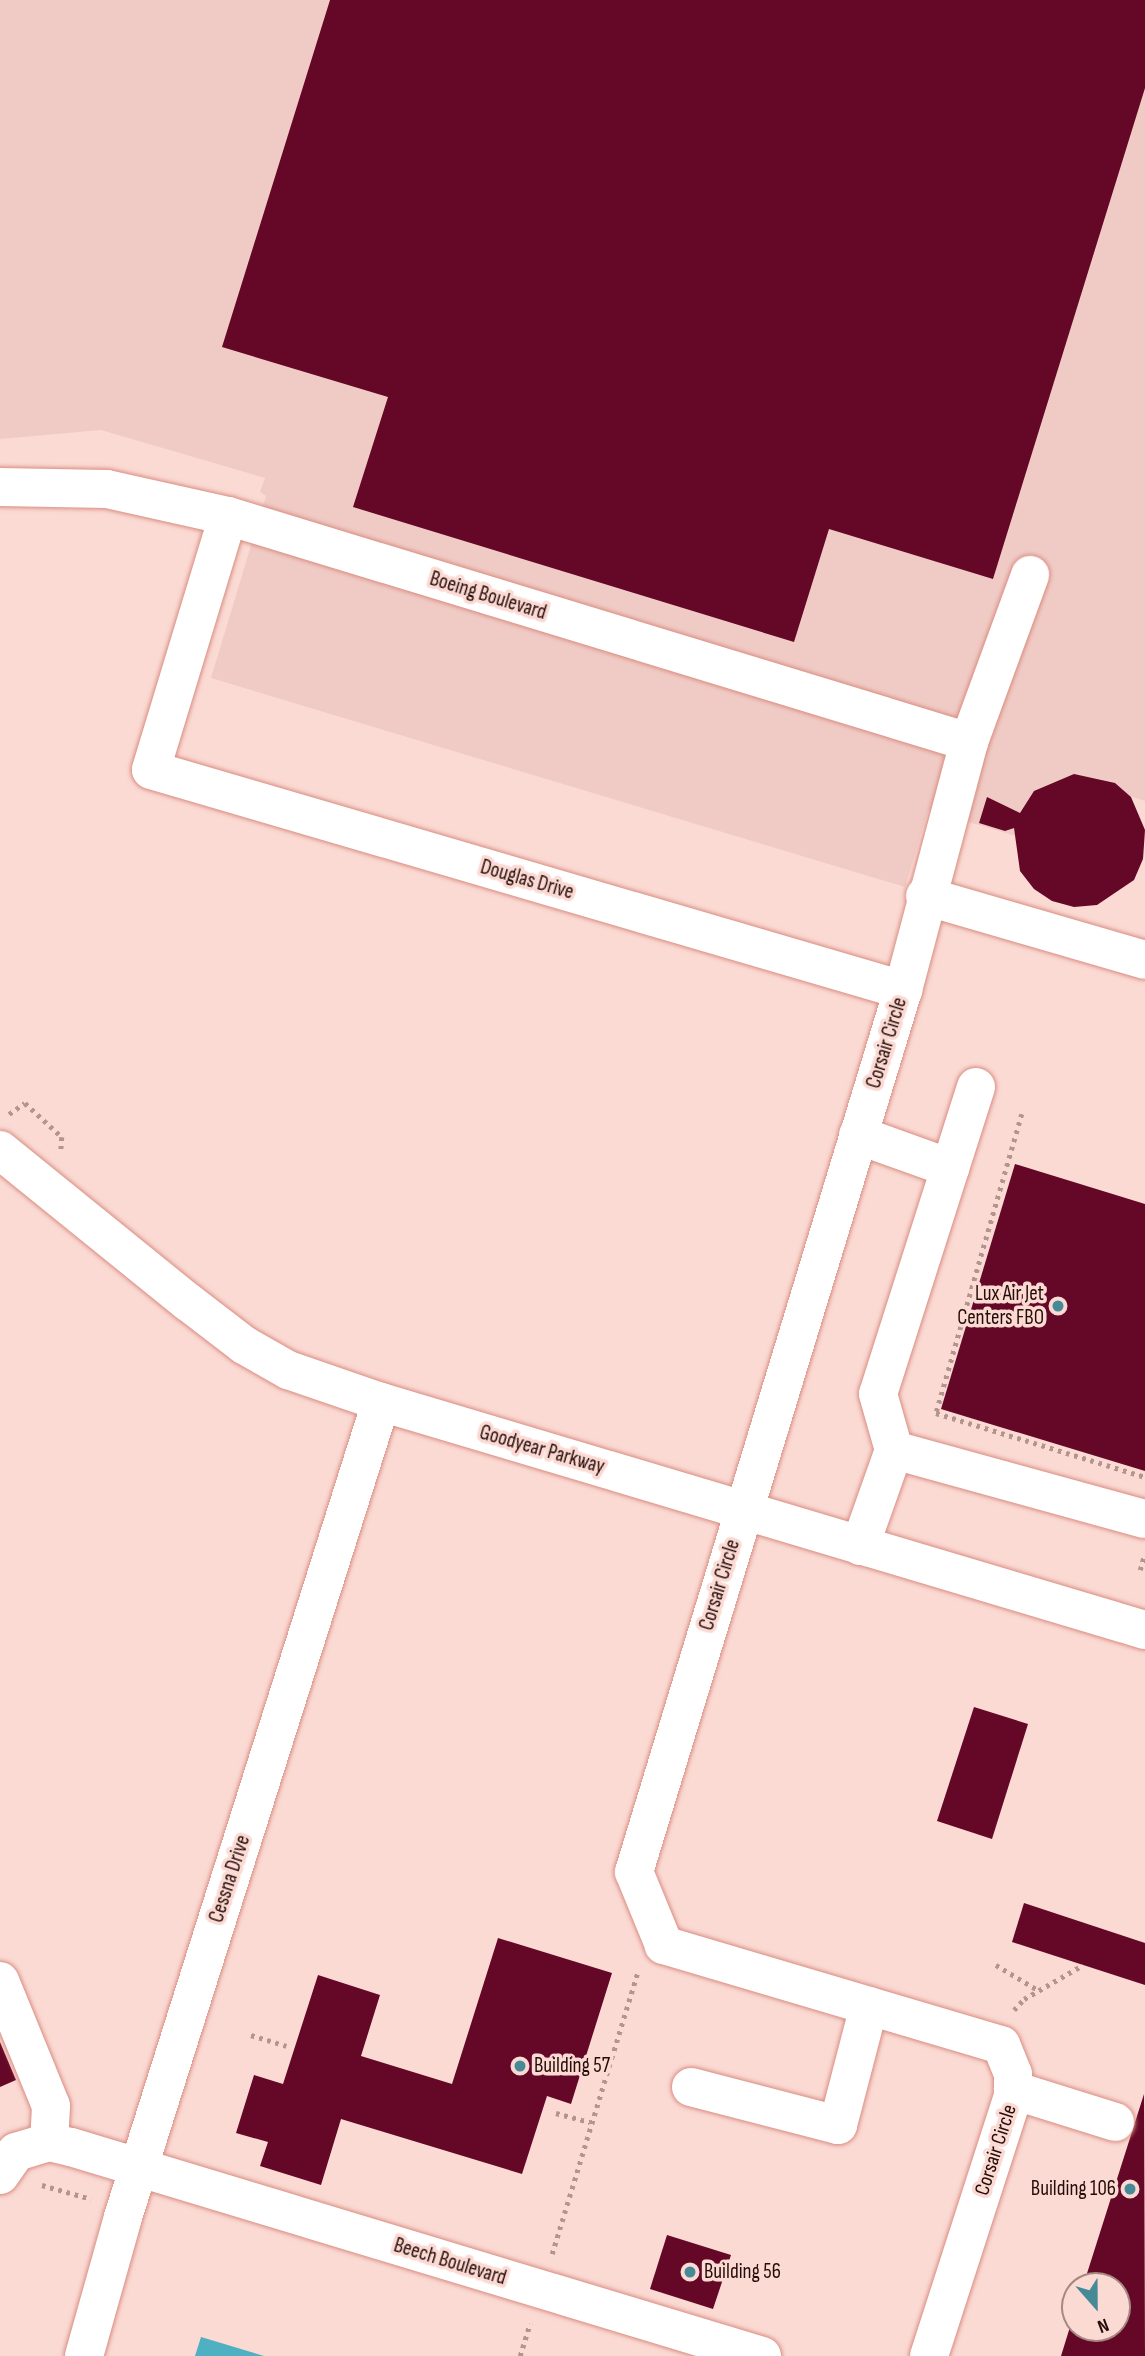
<!DOCTYPE html>
<style>
body{margin:0}
#map{position:relative;width:1145px;height:2356px;overflow:hidden;background:#fbdad4;font-family:"Sofia Sans Condensed",sans-serif}
div>[style]{position:absolute}
[style*='--x']{left:calc(var(--x)*1px);top:calc(var(--y)*1px);width:calc(var(--w)*1px);rotate:calc(var(--a)*1deg)}
.built>*{inset:0;background:#f0cbc5}
.water>*{inset:0;background:#4eb0c0}
.building>*{inset:0;background:#650726}
.path>*{height:4.5px;margin-top:-2.25px;transform-origin:0;background:repeating-linear-gradient(90deg,#b3948f 0 3.5px,transparent 0 8.5px)}
.roads{filter:drop-shadow(0 0 2px #d98d80) drop-shadow(0 0 2px #d98d80)}
.minor>*{height:38px;margin:-19px;padding:0 19px;transform-origin:19px;border-radius:19px;background:#fff}
.dots>*{width:19px;height:19px;translate:-50% -50%;box-sizing:border-box;border:4px solid #fbdad4;border-radius:50%}
span{translate:-50% -50%;white-space:nowrap;text-align:center;line-height:1.15;-webkit-text-stroke:7px #fbdad4;paint-order:stroke}
.street-label{font-size:21px;color:#260b07}
.poi-label{font-size:21px;color:#260b07}
.right{translate:-100% -50%;text-align:right}
.left{translate:0 -50%;text-align:left}
.north{position:absolute;left:1061px;top:2272px;width:70px;height:70px;box-sizing:border-box;background:#fbdad4;border:2px solid #a68782;border-radius:50%;rotate:159deg;font-size:19px;font-weight:700;line-height:28px;text-align:center;color:#260b07}
.north::after{content:'';display:block;margin:auto;width:24px;height:32px;background:#458a96;clip-path:polygon(50% 0,100% 100%,50% 72%,0 100%)}
</style>
<div id="map">
<div class="built">
<i style="clip-path:polygon(0 0,1145px 0,1145px 801px,1107px 789px,1020px 837px,928px 810px,905px 887px,211px 678px,266px 496px,260px 492px,265px 478px,101px 430px,0 439px)"></i>
</div>
<div class="water">
<i style="clip-path:polygon(201px 2337px,264px 2356px,195px 2356px)"></i>
</div>
<div class="building">
<i style="clip-path:polygon(330px 0,1145px 0,1145px 88px,993px 579px,829px 529px,794px 642px,353px 507px,388px 397px,222px 347px)"></i>
<i style="clip-path:polygon(1074px 774px,1115px 783px,1131px 797px,1145px 830px,1143px 859px,1134px 880px,1097px 905px,1074px 907px,1052px 901px,1034px 889px,1020px 871px,1014px 828px,1005px 831px,979px 823px,987px 797px,1020px 813px,1034px 791px)"></i>
<i style="clip-path:polygon(1015px 1164px,1145px 1204px,1145px 1471px,941px 1409px)"></i>
<i style="clip-path:polygon(974px 1707px,1028px 1724px,992px 1839px,937px 1821px)"></i>
<i style="clip-path:polygon(1024px 1903px,1145px 1943px,1145px 1985px,1012px 1942px)"></i>
<i style="clip-path:polygon(498px 1938px,612px 1973px,571px 2104px,547px 2096px,522px 2174px,341px 2119px,321px 2185px,260px 2166px,268px 2142px,236px 2133px,254px 2075px,283px 2084px,318px 1975px,380px 1995px,361px 2056px,452px 2084px)"></i>
<i style="clip-path:polygon(0 2042px,16px 2080px,0 2087px)"></i>
<i style="clip-path:polygon(1144px 2094px,1145px 2356px,1061px 2356px,1074px 2314px,1075px 2328px,1117px 2328px,1117px 2286px,1083px 2286px)"></i>
<i style="clip-path:polygon(667px 2235px,731px 2255px,713px 2309px,650px 2289px)"></i>
</div>
<div class="path">
<i style="--x:9;--y:1114;--w:19;--a:-35"></i>
<i style="--x:25;--y:1103;--w:50;--a:42.6"></i>
<i style="--x:62;--y:1137;--w:16;--a:94"></i>
<i style="--x:1022;--y:1114;--w:311;--a:106"></i>
<i style="--x:936;--y:1413;--w:219;--a:17"></i>
<i style="--x:1140;--y:1570;--w:15;--a:-74"></i>
<i style="--x:996;--y:1965;--w:49;--a:30.8"></i>
<i style="--x:1014;--y:2010;--w:15;--a:-48"></i>
<i style="--x:1024;--y:1999;--w:68;--a:-30"></i>
<i style="--x:251;--y:2035;--w:37;--a:17"></i>
<i style="--x:556;--y:2113;--w:35;--a:15"></i>
<i style="--x:42;--y:2185;--w:51;--a:15.9"></i>
<i style="--x:552;--y:2254;--w:296;--a:-73.1"></i>
<i style="--x:520;--y:2356;--w:34;--a:-73"></i>
</div>
<div class="roads">
<div class="minor">
<i style="--x:0;--y:487;--w:107;--a:1.1"></i>
<i style="--x:107;--y:489;--w:124;--a:12.6"></i>
<i style="--x:228;--y:516;--w:775;--a:16.96"></i>
<i style="--x:228;--y:516;--w:265;--a:106.9"></i>
<i style="--x:151;--y:770;--w:784;--a:16.31"></i>
<i style="--x:925;--y:896;--w:229;--a:16.2"></i>
<i style="--x:976;--y:1087;--w:322;--a:107.7"></i>
<i style="--x:878;--y:1394;--w:58;--a:74.1"></i>
<i style="--x:894;--y:1450;--w:260;--a:15.4"></i>
<i style="--x:858;--y:1135;--w:98;--a:19.7"></i>
<i style="--x:0;--y:1150;--w:242;--a:39"></i>
<i style="--x:188;--y:1302;--w:71;--a:37.5"></i>
<i style="--x:244;--y:1345;--w:51;--a:29.6"></i>
<i style="--x:288;--y:1370;--w:98;--a:19"></i>
<i style="--x:381;--y:1402;--w:797;--a:16.62"></i>
<i style="--x:860;--y:1546;--w:102;--a:-70.5"></i>
<i style="--x:0;--y:1981;--w:135;--a:67.8"></i>
<i style="--x:51;--y:2106;--w:36;--a:93"></i>
<i style="--x:691;--y:2087;--w:152;--a:14.5"></i>
<i style="--x:838;--y:2125;--w:123;--a:-75.4"></i>
<i style="--x:1013;--y:2090;--w:107;--a:17.4"></i>
<i style="--x:0;--y:2175;--w:28;--a:-55"></i>
<i style="--x:16;--y:2152;--w:34;--a:-17"></i>
<i style="--x:49;--y:2142;--w:23;--a:13"></i>
<i style="--x:71;--y:2147;--w:722;--a:16.83"></i>
<i style="--x:84;--y:2356;--w:144;--a:-74.3"></i>
<i style="--x:123;--y:2217;--w:855;--a:-72.43"></i>
<i style="--x:929;--y:2356;--w:273;--a:-72.1"></i>
<i style="--x:1013;--y:2096;--w:22;--a:-90"></i>
<i style="--x:1013;--y:2074;--w:31;--a:-112"></i>
<i style="--x:1001;--y:2045;--w:352;--a:-163.5"></i>
<i style="--x:664;--y:1945;--w:79;--a:-112.3"></i>
<i style="--x:634;--y:1872;--w:922;--a:-73.04"></i>
<i style="--x:903;--y:990;--w:257;--a:-75.1"></i>
<i style="--x:969;--y:742;--w:178;--a:-69.9"></i>
</div>
</div>
<div class="dots">
<i style="left:1058px;top:1306px;background:#458a96"></i>
<i style="left:520px;top:2066px;background:#458a96"></i>
<i style="left:1130px;top:2189px;background:#458a96"></i>
<i style="left:690px;top:2272px;background:#458a96"></i>
</div>
<div class="street-label">
<span style="left:488px;top:596px;rotate:17deg">Boeing Boulevard</span>
<span style="left:527px;top:880px;rotate:16deg">Douglas Drive</span>
<span style="left:887px;top:1043px;rotate:-73deg">Corsair Circle</span>
<span style="left:542px;top:1450px;rotate:16deg">Goodyear Parkway</span>
<span style="left:720px;top:1585px;rotate:-73deg">Corsair Circle</span>
<span style="left:230px;top:1879px;rotate:-72deg">Cessna Drive</span>
<span style="left:996px;top:2150px;rotate:-72deg">Corsair Circle</span>
<span style="left:450px;top:2262px;rotate:17deg">Beech Boulevard</span>
</div>
<div class="poi-label">
<span class="right" style="left:1044px;top:1306px">Lux Air Jet<br>Centers FBO</span>
<span class="left" style="left:534px;top:2066px">Building 57</span>
<span class="right" style="left:1116px;top:2189px">Building 106</span>
<span class="left" style="left:704px;top:2272px">Building 56</span>
</div>
<div class="north">N</div>
</div>
